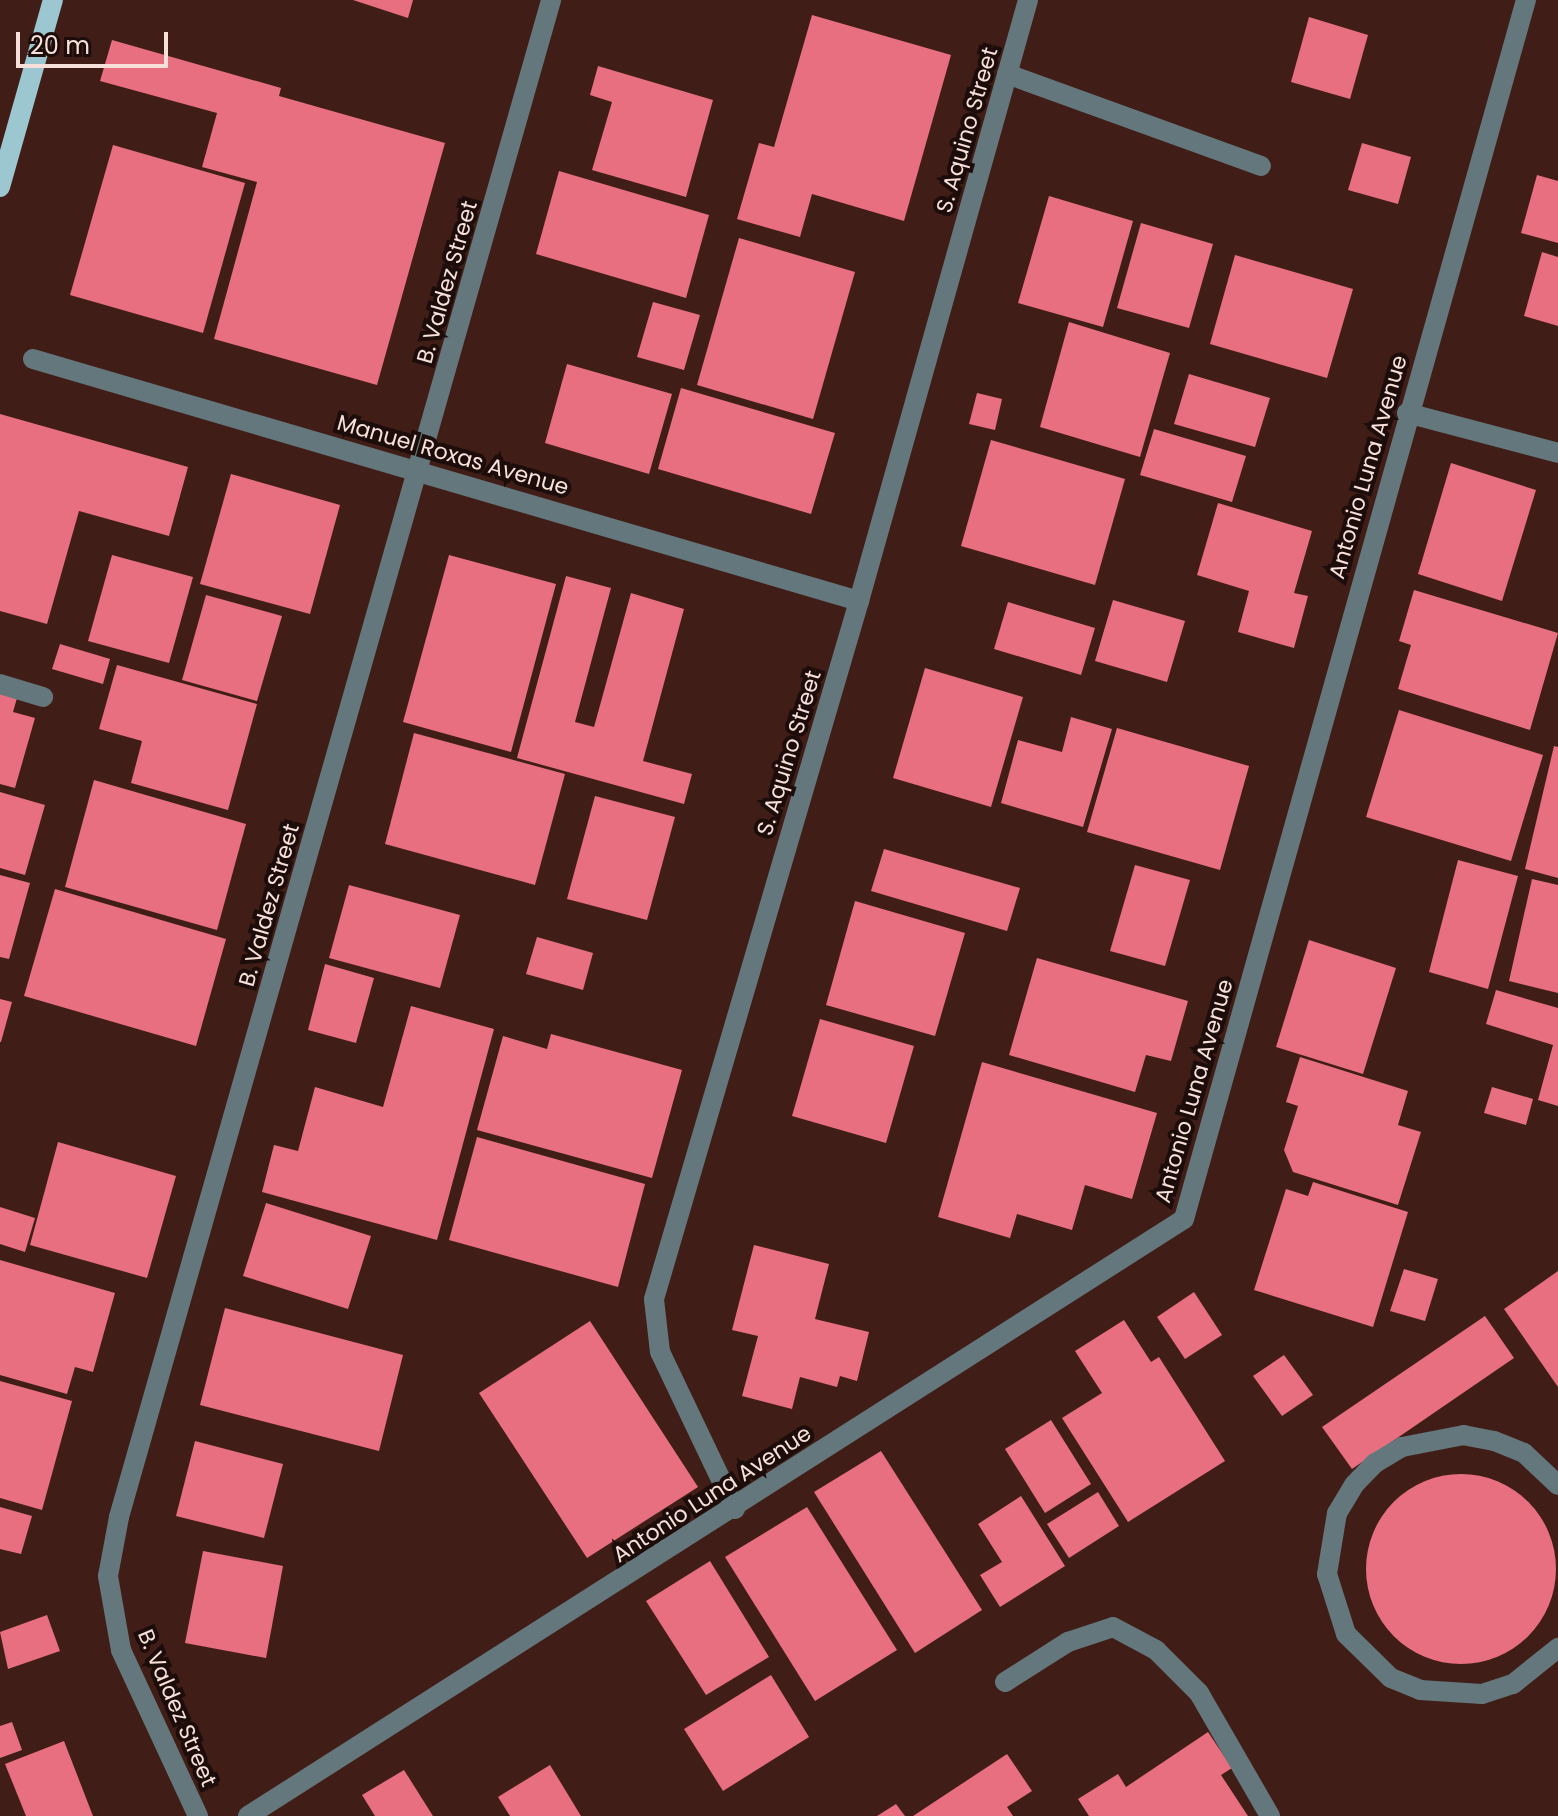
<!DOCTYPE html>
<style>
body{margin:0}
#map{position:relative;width:1558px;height:1816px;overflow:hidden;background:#401e17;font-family:Poppins,sans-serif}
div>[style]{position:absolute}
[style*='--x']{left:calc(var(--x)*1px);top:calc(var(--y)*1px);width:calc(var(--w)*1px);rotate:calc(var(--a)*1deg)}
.building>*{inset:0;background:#e76f7f}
.round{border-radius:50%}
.minor>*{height:20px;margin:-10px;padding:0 10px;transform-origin:10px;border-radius:10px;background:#63777c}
.major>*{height:20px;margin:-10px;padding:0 10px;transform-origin:10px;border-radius:10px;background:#9cc7d0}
span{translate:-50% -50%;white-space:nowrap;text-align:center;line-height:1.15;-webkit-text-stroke:8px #1c0d0a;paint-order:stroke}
.street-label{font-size:22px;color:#f8e0da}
.scale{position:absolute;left:16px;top:32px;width:152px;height:36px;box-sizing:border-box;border:4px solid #f8e0da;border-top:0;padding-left:10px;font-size:24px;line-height:28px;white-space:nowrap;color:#f8e0da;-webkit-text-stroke:6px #1c0d0a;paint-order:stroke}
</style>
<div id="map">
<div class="building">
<i style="clip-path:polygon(353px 0,413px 0,408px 18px)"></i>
<i style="clip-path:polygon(812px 15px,951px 55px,904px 221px,812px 194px,800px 237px,737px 219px,759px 143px,774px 147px)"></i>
<i style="clip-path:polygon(1309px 17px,1368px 35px,1350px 99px,1291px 82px)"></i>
<i style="clip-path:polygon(112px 40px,281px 88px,279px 96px,445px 143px,377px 385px,214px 339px,257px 182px,202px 167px,217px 113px,100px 81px)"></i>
<i style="clip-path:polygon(598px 66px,713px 100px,686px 197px,592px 170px,612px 102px,590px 95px)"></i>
<i style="clip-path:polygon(1362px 143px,1411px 157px,1398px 204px,1348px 190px)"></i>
<i style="clip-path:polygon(113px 145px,245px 183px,203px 333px,70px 295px)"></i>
<i style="clip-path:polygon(559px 171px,709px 215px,686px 298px,536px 254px)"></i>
<i style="clip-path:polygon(1537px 175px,1558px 181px,1558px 243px,1521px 233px)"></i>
<i style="clip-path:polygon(1049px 196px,1133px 221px,1103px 327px,1018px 303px)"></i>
<i style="clip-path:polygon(1141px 223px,1213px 244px,1189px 328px,1117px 308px)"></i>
<i style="clip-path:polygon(739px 238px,855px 272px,813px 419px,697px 385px)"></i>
<i style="clip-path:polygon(1542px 252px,1558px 257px,1558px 326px,1524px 316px)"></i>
<i style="clip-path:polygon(1235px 255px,1353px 289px,1327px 378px,1210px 344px)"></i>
<i style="clip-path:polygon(653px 302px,700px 315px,684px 370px,637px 357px)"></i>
<i style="clip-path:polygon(1069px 322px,1170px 353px,1140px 457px,1040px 427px)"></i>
<i style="clip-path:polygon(567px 364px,672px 394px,649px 474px,545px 443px)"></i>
<i style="clip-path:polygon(1189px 374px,1270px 398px,1255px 447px,1174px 424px)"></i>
<i style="clip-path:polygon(681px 388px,835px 433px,811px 514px,658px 469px)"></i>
<i style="clip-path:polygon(977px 393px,1002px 399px,995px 430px,969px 424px)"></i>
<i style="clip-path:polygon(0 414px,188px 467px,169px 536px,79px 511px,47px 624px,0 611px)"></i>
<i style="clip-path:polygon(1154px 429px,1246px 456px,1232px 502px,1140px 475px)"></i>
<i style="clip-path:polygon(991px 440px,1125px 479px,1095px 585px,961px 546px)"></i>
<i style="clip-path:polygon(1451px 463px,1536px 490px,1502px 601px,1418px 574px)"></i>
<i style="clip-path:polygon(231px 474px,340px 505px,310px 614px,200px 584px)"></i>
<i style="clip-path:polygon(1218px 503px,1312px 531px,1294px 593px,1308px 596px,1294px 648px,1238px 632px,1249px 591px,1197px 575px)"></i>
<i style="clip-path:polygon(112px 555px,193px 577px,169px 663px,88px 641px)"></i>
<i style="clip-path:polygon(449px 555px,556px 584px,511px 752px,403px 722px)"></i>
<i style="clip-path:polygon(566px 576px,611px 588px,575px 722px,594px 727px,631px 593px,684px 609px,643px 761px,692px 774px,684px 804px,517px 758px)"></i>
<i style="clip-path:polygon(1414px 590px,1558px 633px,1530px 730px,1398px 689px,1411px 645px,1399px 641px)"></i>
<i style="clip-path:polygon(206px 595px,282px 616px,257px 701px,182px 680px)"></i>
<i style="clip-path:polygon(1113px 600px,1185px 621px,1167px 682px,1095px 661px)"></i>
<i style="clip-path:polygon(1008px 602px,1095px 628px,1081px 675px,994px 649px)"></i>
<i style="clip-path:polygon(60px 644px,110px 659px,103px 684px,52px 669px)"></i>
<i style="clip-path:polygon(117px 665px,257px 704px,228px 810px,131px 783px,142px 741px,99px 729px)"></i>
<i style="clip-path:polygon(925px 668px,1023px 697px,991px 807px,893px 778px)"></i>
<i style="clip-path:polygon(0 693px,17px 698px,13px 712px,35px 718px,15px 788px,0 784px)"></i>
<i style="clip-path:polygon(1399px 710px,1543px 755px,1511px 861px,1366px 817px)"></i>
<i style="clip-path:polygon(1071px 717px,1112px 729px,1083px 827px,1001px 803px,1018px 740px,1062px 752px)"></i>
<i style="clip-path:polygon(1117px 728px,1249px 766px,1220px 870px,1087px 832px)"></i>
<i style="clip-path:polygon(414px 733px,565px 774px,535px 885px,385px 844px)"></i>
<i style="clip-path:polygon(1554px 746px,1558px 747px,1558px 878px,1525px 869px)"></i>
<i style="clip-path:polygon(94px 780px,246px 824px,217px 930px,65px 887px)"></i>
<i style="clip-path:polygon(0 792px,45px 805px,25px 875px,0 868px)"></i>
<i style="clip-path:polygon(595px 796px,675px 817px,647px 920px,567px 899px)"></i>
<i style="clip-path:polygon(884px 849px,1020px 888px,1007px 931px,871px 891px)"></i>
<i style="clip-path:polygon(1458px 860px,1518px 876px,1488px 989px,1429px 972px)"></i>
<i style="clip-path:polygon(1135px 865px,1190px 880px,1165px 966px,1110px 951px)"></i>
<i style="clip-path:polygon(0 875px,30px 883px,9px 959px,0 957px)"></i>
<i style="clip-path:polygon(1532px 879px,1558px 885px,1558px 993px,1509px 981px)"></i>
<i style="clip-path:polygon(349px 885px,460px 915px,440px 988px,329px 958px)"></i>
<i style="clip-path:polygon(55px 889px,226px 939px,196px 1046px,24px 996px)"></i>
<i style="clip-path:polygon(855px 901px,965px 933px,935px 1036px,826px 1005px)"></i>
<i style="clip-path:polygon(537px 937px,593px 953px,583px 990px,526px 974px)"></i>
<i style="clip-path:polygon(1309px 940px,1396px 968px,1363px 1074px,1276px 1047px)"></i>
<i style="clip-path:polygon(1037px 958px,1188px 1001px,1171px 1061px,1146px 1055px,1135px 1092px,1009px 1055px)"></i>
<i style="clip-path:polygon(325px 964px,374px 978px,356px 1043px,308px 1030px)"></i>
<i style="clip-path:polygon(1496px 990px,1558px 1008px,1558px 1106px,1538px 1100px,1553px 1045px,1486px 1024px)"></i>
<i style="clip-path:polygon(0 999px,12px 1002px,1px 1042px,0 1042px)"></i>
<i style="clip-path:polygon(411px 1006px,494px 1029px,437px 1240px,262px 1192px,274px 1145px,298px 1151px,315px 1087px,383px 1107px)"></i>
<i style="clip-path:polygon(820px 1019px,914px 1046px,886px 1143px,792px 1116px)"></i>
<i style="clip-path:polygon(551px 1034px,682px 1070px,652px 1178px,477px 1130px,503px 1036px,547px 1049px)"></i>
<i style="clip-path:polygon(1300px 1057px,1408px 1091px,1398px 1125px,1421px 1132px,1398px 1205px,1293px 1172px,1284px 1150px,1298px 1106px,1286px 1102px)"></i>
<i style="clip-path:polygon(982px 1062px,1157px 1113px,1132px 1199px,1085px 1185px,1072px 1230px,1017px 1214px,1010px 1238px,938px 1217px)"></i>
<i style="clip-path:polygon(1492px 1087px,1533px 1099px,1526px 1125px,1484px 1113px)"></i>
<i style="clip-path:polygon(477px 1137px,645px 1184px,618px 1287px,449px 1240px)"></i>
<i style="clip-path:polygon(58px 1142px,176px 1176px,147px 1278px,30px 1245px)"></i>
<i style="clip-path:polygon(1313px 1182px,1408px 1212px,1373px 1327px,1254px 1290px,1286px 1189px,1308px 1196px)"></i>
<i style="clip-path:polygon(266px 1203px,371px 1236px,348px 1309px,243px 1276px)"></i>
<i style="clip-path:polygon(0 1207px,35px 1218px,25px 1252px,0 1244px)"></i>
<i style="clip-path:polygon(754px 1245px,829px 1264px,815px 1319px,869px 1332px,857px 1381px,840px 1376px,837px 1387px,800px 1377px,792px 1409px,742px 1396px,758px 1336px,732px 1330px)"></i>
<i style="clip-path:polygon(0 1260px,115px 1293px,93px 1372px,75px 1367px,67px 1394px,0 1375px)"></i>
<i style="clip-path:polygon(1404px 1269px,1438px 1279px,1425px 1321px,1390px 1311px)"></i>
<i style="clip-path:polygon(1558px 1271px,1558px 1387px,1504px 1309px)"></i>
<i style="clip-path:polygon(1194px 1292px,1222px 1335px,1185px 1359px,1157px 1317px)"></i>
<i style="clip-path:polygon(225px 1308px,403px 1355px,379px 1451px,200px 1405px)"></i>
<i style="clip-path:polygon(1485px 1316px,1514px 1358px,1352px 1469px,1322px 1427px)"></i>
<i style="clip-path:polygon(1124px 1320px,1151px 1362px,1159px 1357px,1225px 1461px,1128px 1522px,1062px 1418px,1102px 1393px,1075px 1351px)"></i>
<i style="clip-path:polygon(590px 1321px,698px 1487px,587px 1558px,479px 1393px)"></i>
<i style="clip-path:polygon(1284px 1355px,1313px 1395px,1282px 1416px,1253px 1376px)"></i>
<i style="clip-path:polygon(0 1381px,72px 1401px,42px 1510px,0 1498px)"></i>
<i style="clip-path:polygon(1051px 1420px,1091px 1484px,1045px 1513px,1005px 1449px)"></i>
<i style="clip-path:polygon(195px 1441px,283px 1464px,264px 1538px,176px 1516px)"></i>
<i style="clip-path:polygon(881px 1451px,982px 1610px,915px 1653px,814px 1492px)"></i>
<i class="round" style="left:1366px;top:1474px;width:190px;height:190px"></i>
<i style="clip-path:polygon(1098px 1492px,1119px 1526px,1069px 1558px,1047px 1524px)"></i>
<i style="clip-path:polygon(1021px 1496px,1065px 1566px,1000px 1607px,980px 1575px,1002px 1562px,978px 1524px)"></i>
<i style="clip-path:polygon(0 1507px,32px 1516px,21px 1554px,0 1549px)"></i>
<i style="clip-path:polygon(807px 1507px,897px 1650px,815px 1701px,725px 1557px)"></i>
<i style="clip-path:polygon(203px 1551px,283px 1566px,266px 1658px,185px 1643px)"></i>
<i style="clip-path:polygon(710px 1561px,769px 1657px,706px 1695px,646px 1601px)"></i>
<i style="clip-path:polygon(47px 1615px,60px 1651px,8px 1669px,0 1632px)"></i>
<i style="clip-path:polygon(771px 1675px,809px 1737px,723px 1791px,684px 1729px)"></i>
<i style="clip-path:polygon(12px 1722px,22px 1750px,0 1758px,0 1726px)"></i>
<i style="clip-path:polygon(1208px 1732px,1232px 1768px,1221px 1775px,1248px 1816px,1089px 1816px,1078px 1799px,1118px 1774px,1126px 1787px)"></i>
<i style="clip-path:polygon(64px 1741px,93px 1816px,26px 1816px,5px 1764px)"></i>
<i style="clip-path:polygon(1007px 1754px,1032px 1791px,1007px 1807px,1013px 1816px,913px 1816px)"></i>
<i style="clip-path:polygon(550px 1765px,581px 1816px,510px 1816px,498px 1797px)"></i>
<i style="clip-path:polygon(404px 1770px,433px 1816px,375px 1816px,362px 1795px)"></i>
<i style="clip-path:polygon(896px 1804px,905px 1816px,877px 1816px)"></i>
</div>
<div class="minor">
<i style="--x:1007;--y:74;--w:270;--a:19.9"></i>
<i style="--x:33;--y:359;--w:861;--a:16.33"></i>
<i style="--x:1407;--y:413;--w:156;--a:14.8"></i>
<i style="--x:0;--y:684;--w:45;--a:16.8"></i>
<i style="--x:1558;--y:1485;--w:47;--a:-136.7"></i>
<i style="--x:1524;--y:1453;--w:32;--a:-158"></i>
<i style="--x:1494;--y:1441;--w:31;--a:-169"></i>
<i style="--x:1464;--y:1435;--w:63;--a:169"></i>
<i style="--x:1402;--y:1447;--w:31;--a:149"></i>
<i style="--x:1375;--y:1463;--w:30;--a:134"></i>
<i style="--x:1354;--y:1485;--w:33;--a:121"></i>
<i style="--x:1337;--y:1513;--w:62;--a:99.3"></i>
<i style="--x:1327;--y:1574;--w:63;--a:72.4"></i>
<i style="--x:1346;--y:1634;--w:63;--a:44.4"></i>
<i style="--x:1391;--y:1678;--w:31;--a:22"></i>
<i style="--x:1420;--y:1690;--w:62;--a:3.7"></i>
<i style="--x:1482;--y:1694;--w:33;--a:-18"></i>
<i style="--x:1513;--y:1684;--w:58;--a:-38.7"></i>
<i style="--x:735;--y:1509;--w:174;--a:-115.5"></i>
<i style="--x:660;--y:1352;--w:53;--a:-96.5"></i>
<i style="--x:654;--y:1299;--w:727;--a:-73.63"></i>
<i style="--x:859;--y:601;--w:624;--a:-74.29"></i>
<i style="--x:1005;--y:1682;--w:75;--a:-32.4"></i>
<i style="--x:1068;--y:1642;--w:47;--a:-18.4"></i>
<i style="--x:1113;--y:1627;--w:49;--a:28.1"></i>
<i style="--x:1156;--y:1650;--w:61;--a:45"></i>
<i style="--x:1199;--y:1693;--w:142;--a:60"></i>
<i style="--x:198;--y:1816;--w:183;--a:-114.9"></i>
<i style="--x:121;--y:1650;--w:75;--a:-100"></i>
<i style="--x:108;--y:1576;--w:60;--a:-79.4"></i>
<i style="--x:119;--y:1517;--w:1577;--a:-74.1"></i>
<i style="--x:248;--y:1816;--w:1110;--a:-32.53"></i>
<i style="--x:1184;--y:1219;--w:1266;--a:-74.33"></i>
</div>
<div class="major">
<i style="--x:0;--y:187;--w:194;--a:-74.2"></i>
</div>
<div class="street-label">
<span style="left:967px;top:130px;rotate:-74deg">S. Aquino Street</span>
<span style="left:447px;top:282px;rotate:-74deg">B. Valdez Street</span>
<span style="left:453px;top:455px;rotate:16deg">Manuel Roxas Avenue</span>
<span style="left:1368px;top:467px;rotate:-74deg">Antonio Luna Avenue</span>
<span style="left:789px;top:753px;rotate:-73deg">S. Aquino Street</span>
<span style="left:269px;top:905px;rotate:-74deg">B. Valdez Street</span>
<span style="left:1194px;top:1091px;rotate:-74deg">Antonio Luna Avenue</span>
<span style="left:712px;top:1494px;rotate:-33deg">Antonio Luna Avenue</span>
<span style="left:177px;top:1708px;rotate:67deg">B. Valdez Street</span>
</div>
<div class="scale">20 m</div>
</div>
